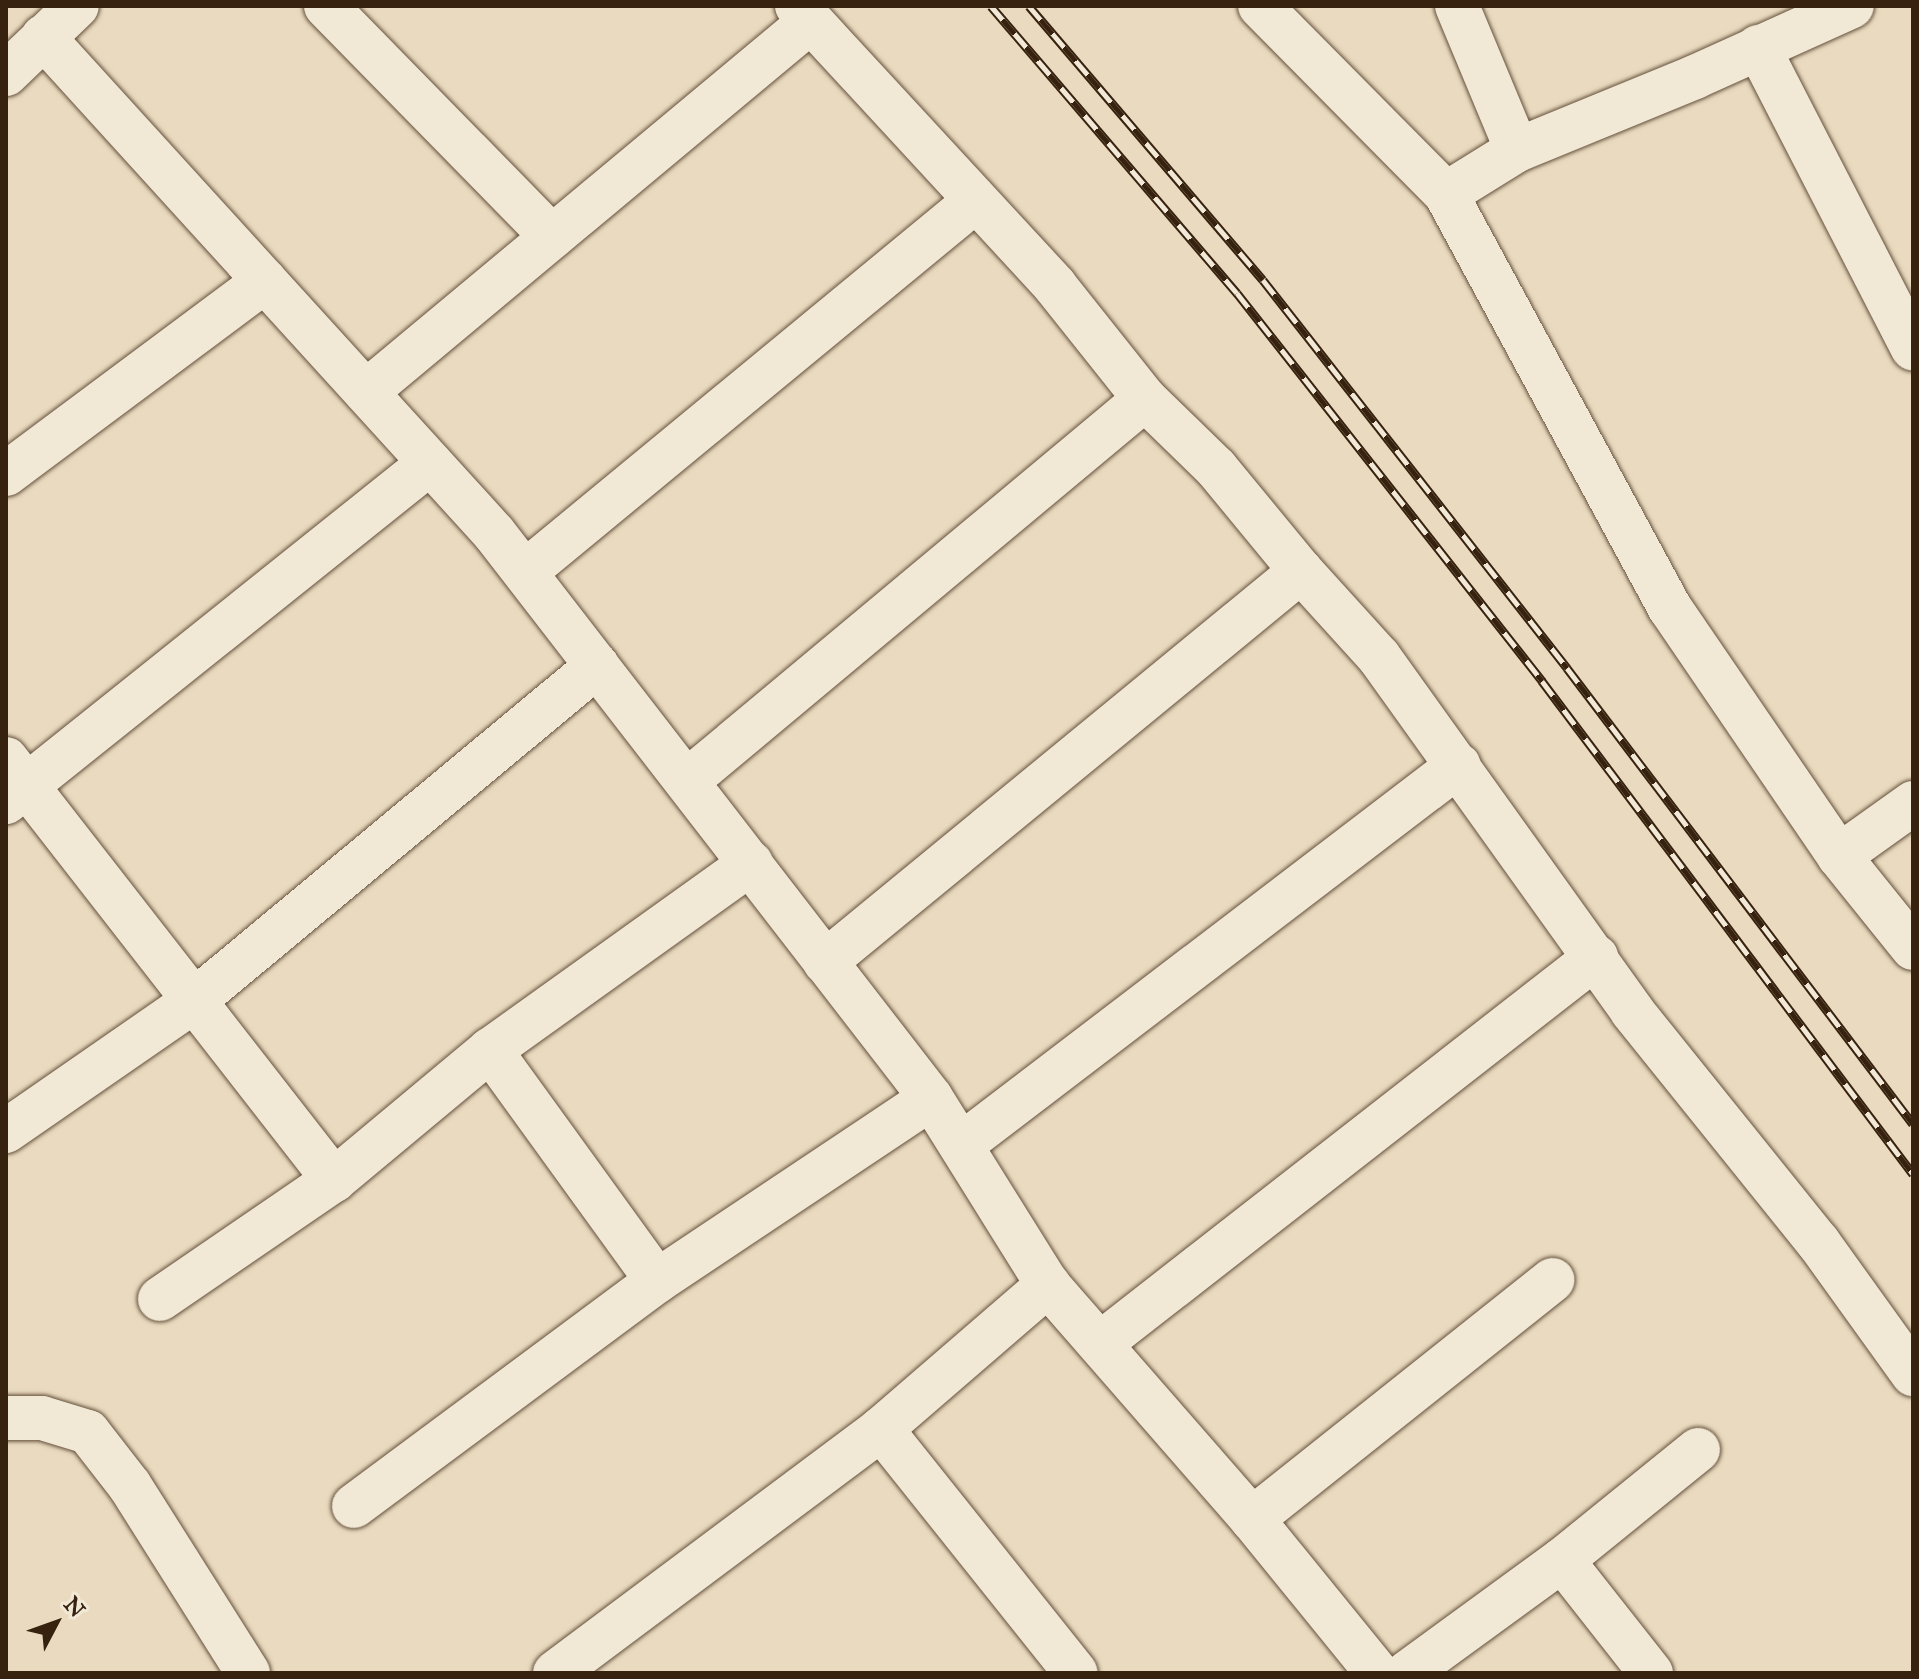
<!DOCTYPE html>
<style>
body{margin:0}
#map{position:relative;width:1919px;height:1679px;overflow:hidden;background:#eadbc0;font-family:"IM FELL Great Primer",serif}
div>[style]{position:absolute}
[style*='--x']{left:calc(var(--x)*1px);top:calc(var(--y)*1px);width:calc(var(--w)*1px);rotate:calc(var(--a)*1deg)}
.roads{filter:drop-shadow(0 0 2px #64503b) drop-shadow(0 0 2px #64503b)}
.minor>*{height:44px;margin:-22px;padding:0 22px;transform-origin:22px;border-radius:22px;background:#f1e8d6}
.rail>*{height:9px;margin-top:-4.5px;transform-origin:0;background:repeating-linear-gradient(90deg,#f1e8d6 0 18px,#37210f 0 36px);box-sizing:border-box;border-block:2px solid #37210f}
span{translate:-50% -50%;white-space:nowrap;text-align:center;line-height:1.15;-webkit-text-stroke:6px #f1e8d6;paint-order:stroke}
.frame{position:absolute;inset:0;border:8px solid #37210f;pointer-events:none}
.north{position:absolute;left:16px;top:1583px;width:80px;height:80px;-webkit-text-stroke:6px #f1e8d6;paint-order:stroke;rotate:49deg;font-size:22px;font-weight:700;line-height:32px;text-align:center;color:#37210f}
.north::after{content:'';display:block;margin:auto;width:28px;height:36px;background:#37210f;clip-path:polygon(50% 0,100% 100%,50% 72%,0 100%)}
</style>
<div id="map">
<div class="roads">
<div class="minor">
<i style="--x:326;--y:6;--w:323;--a:45.6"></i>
<i style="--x:797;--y:6;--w:381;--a:47.3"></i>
<i style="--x:1055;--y:286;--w:144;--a:51.5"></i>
<i style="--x:1145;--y:399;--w:99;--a:44.2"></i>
<i style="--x:1216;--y:468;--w:134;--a:50.5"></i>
<i style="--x:1301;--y:571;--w:116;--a:47.8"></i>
<i style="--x:1379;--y:657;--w:435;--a:54.4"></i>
<i style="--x:1632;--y:1011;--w:297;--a:51.2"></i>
<i style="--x:1818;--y:1242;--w:163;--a:54.3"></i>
<i style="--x:1260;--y:6;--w:264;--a:45.3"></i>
<i style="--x:1446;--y:194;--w:471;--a:61.6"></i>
<i style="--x:1670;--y:608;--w:300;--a:55.7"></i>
<i style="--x:1839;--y:856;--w:118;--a:51.2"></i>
<i style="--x:1457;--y:6;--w:156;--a:67.4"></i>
<i style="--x:43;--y:37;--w:670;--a:47.72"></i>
<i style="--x:494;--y:533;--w:714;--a:52.28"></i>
<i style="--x:931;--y:1098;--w:221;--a:58"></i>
<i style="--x:1048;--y:1285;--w:310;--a:48.9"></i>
<i style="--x:1252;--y:1519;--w:198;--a:50.9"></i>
<i style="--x:1758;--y:47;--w:339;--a:62.8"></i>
<i style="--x:6;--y:74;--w:98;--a:-43.8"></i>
<i style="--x:1446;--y:194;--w:84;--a:-31.8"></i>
<i style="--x:1517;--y:150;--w:192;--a:-22.3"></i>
<i style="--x:1695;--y:77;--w:172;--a:-24.3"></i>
<i style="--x:366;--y:392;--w:578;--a:-39.81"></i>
<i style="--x:6;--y:474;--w:323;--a:-36.7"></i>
<i style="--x:525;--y:572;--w:583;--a:-39.5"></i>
<i style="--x:6;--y:759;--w:534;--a:52.08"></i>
<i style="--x:687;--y:781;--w:596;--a:-39.83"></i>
<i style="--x:6;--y:802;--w:543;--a:-38.64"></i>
<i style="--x:1839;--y:856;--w:91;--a:-35.6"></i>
<i style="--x:825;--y:962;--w:616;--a:-39.4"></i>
<i style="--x:490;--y:1050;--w:285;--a:54.1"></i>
<i style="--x:6;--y:1131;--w:230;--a:-34.7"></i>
<i style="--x:195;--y:1000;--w:523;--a:-39.72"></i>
<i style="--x:961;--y:1145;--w:626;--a:-37.35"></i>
<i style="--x:160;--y:1299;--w:211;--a:-34.4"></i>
<i style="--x:334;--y:1180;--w:203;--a:-39.8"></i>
<i style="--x:490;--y:1050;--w:321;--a:-35.6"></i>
<i style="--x:1101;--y:1343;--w:628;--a:-37.95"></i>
<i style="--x:6;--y:1418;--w:36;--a:0"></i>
<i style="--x:42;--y:1418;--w:48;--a:16.9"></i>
<i style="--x:88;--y:1432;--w:68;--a:52.1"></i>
<i style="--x:130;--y:1486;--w:221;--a:57.7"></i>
<i style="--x:881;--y:1429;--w:312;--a:51.4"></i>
<i style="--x:354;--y:1506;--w:377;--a:-36.6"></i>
<i style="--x:657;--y:1281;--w:329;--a:-33.7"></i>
<i style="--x:1252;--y:1519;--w:384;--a:-38.5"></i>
<i style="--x:1562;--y:1560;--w:144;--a:51.8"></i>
<i style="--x:555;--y:1673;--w:407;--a:-36.8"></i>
<i style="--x:881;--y:1429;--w:221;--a:-40.8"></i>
<i style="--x:1407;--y:1673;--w:192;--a:-36.1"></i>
<i style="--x:1562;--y:1560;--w:175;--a:-39"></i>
</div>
</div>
<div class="rail">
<i style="--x:991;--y:6;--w:378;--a:49.4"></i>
<i style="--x:1237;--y:293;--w:494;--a:51.8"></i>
<i style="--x:1542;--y:681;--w:617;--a:53.04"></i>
<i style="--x:1029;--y:6;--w:360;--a:49.5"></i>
<i style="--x:1263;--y:280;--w:493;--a:51.9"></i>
<i style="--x:1567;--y:668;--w:572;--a:52.81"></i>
</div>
<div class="frame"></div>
<div class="north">N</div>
</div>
